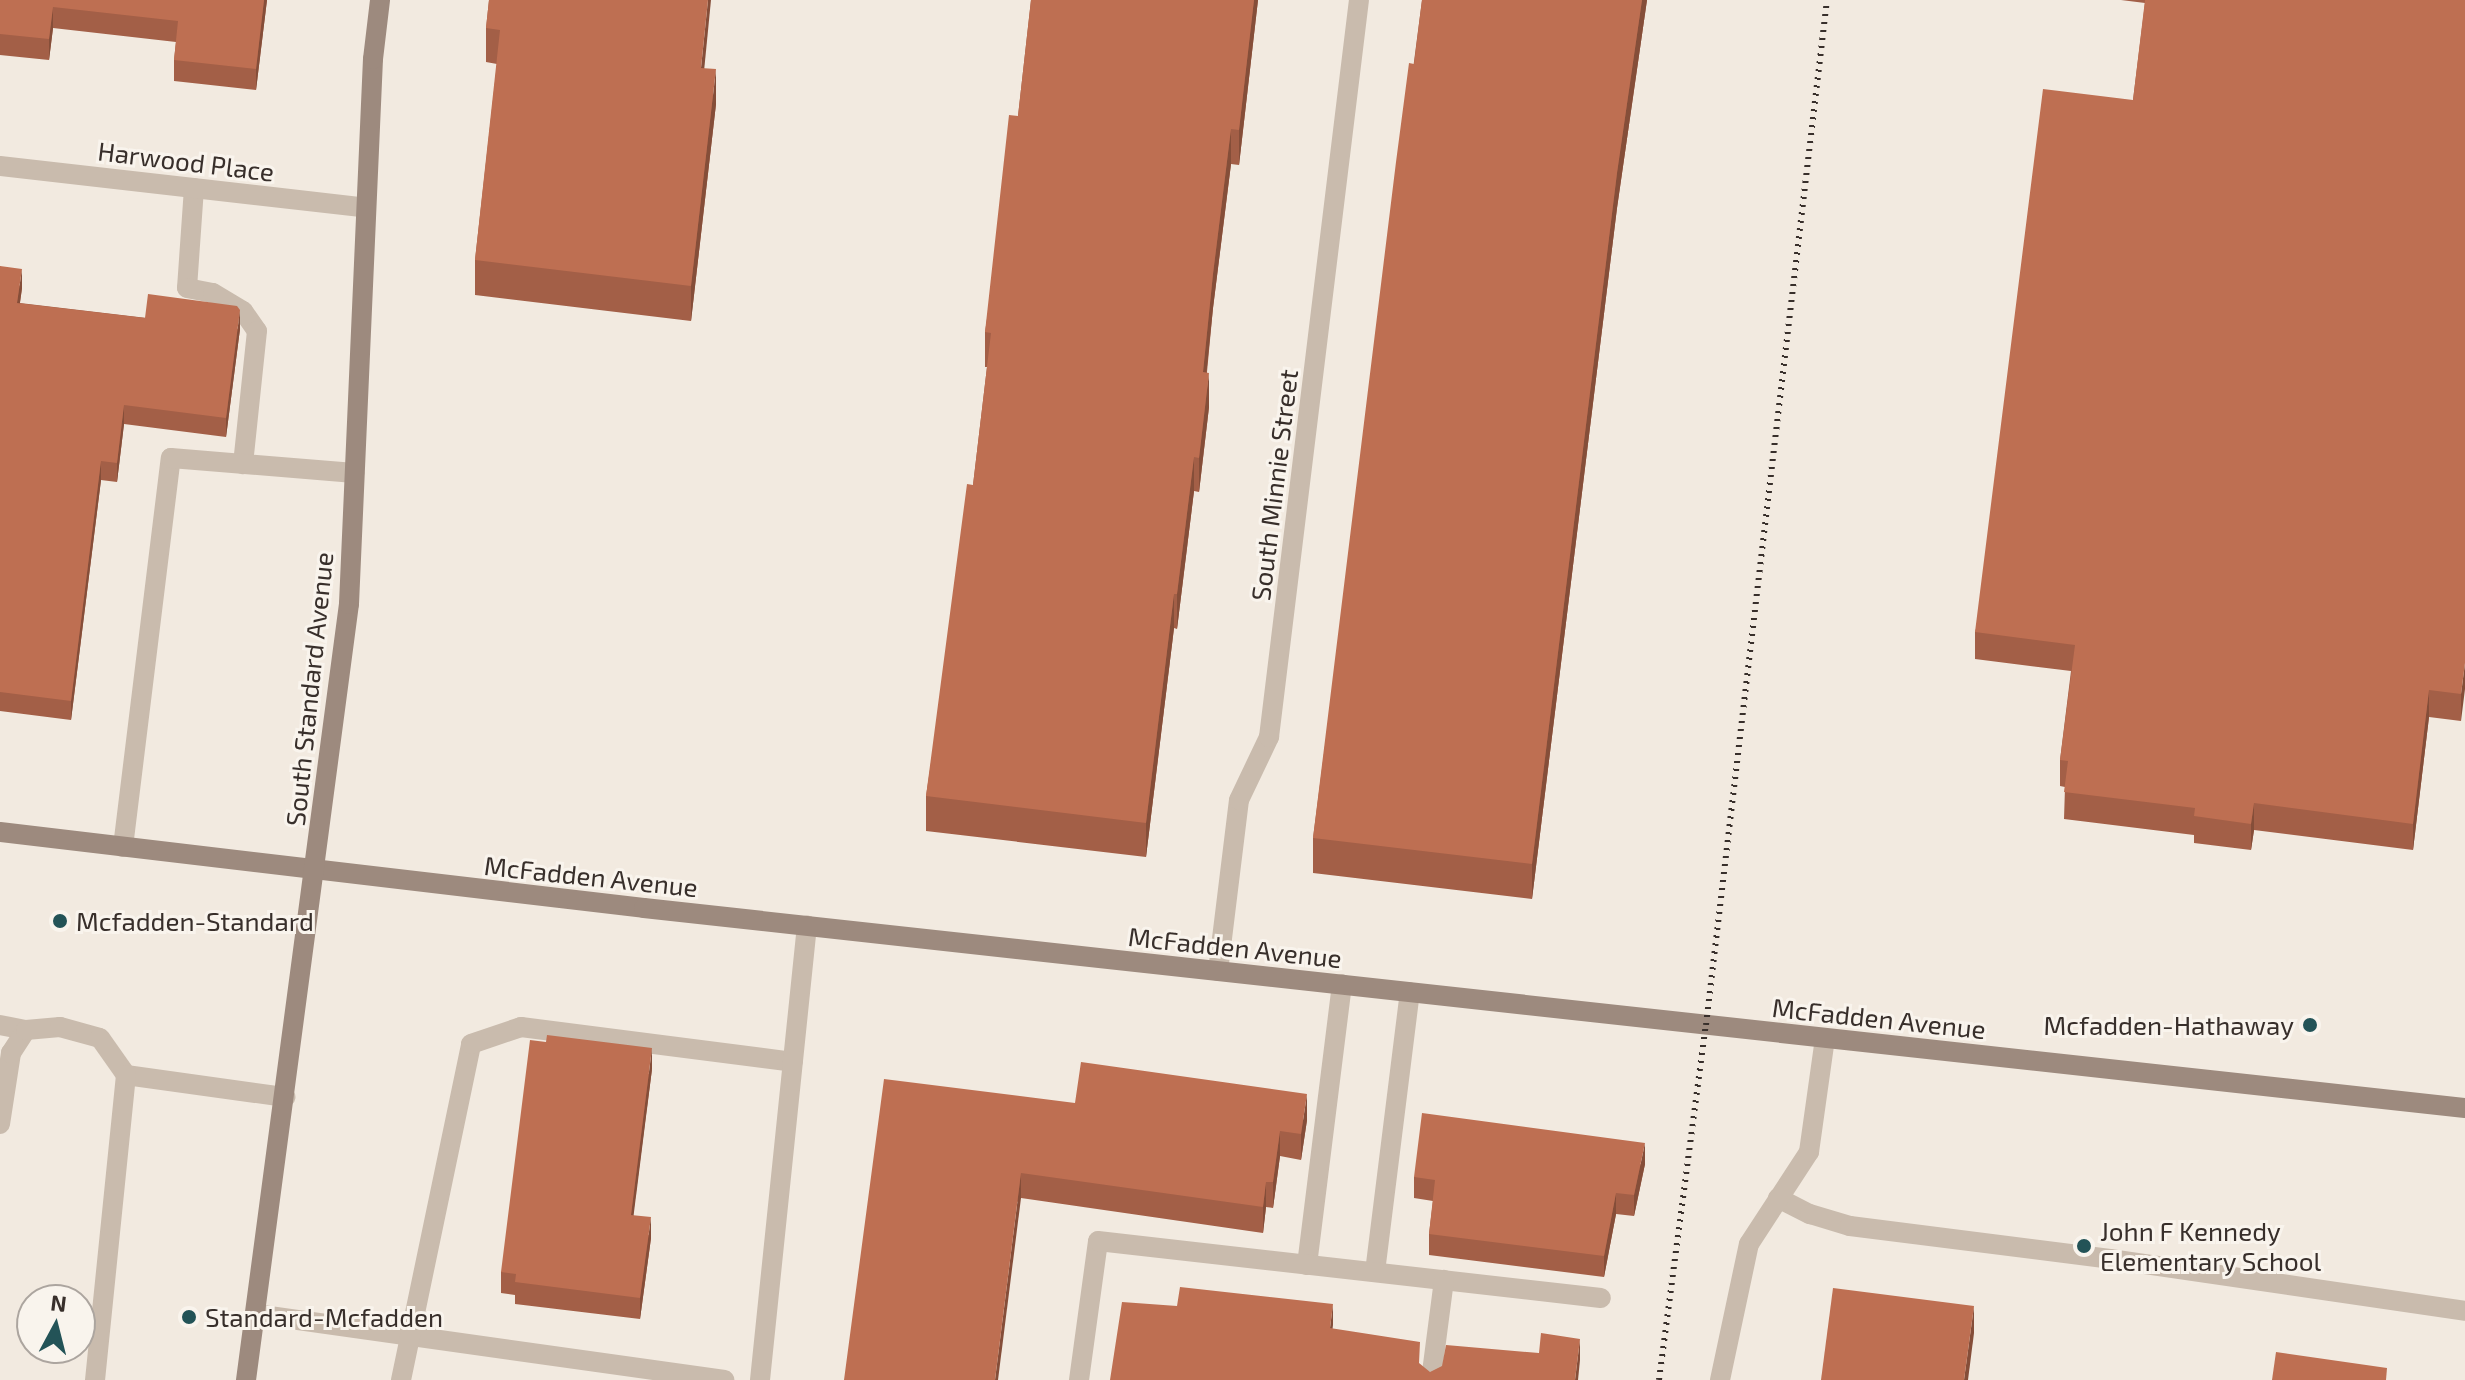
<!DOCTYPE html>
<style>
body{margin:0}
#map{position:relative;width:2465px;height:1380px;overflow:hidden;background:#f2eae0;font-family:"Exo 2",sans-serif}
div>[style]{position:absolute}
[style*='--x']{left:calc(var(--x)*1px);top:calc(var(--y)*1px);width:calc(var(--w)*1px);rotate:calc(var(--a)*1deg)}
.lane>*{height:20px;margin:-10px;padding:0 10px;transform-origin:10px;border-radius:10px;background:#c9bbad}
.street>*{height:20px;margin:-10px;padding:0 10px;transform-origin:10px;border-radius:10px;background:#c9bbad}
.secondary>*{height:20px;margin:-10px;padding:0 10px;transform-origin:10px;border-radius:10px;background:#9d8a7e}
.rail>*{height:6px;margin-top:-3px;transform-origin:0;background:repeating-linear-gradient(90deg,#382f2b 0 2px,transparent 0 8px)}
.wall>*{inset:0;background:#a35f47}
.shaded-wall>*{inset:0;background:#854e39}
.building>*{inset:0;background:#be6f52}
.dots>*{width:22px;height:22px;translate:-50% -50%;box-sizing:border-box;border:4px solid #f9f4ed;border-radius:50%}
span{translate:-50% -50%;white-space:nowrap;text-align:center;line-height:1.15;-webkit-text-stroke:6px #f9f4ed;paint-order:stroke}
.street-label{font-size:26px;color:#382f2b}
.poi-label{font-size:26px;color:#382f2b}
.left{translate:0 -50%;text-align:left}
.right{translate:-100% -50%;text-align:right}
.north{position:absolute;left:16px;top:1284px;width:80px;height:80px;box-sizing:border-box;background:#f9f4ed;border:2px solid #aca59f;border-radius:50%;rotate:7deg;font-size:22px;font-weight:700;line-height:32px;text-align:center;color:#382f2b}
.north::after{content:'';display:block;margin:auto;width:28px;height:36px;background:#235357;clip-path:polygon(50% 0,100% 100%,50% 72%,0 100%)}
</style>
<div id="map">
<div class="lane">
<i style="--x:194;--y:188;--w:100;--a:94"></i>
<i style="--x:187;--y:288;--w:26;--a:11"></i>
<i style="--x:213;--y:293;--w:35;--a:31"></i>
<i style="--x:243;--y:311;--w:24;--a:55"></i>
<i style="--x:257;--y:331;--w:134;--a:96"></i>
<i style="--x:123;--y:847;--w:392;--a:-83"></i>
<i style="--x:171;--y:458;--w:184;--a:4.7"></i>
<i style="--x:0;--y:1025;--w:26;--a:11"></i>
<i style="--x:126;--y:1075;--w:161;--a:7.9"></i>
<i style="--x:0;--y:1124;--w:72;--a:-81.2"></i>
<i style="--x:11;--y:1053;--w:27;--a:-57"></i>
<i style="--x:26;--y:1030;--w:34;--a:-5"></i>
<i style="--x:60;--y:1027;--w:41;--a:15.4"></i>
<i style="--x:100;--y:1038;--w:45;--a:54.9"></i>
<i style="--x:126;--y:1075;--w:307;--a:95.8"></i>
<i style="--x:1778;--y:1198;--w:36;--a:27"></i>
<i style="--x:1810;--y:1214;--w:42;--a:16.7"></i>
<i style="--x:1850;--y:1226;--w:262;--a:7.2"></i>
<i style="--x:2110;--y:1259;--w:359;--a:8.3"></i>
<i style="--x:1307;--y:1265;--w:283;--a:-82.9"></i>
<i style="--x:1375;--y:1272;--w:282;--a:-82.9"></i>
<i style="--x:255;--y:1314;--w:474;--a:8"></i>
<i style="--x:401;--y:1380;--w:343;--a:-78.2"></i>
<i style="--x:471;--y:1044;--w:53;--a:-18.8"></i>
<i style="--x:521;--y:1027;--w:274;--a:7.3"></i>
<i style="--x:760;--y:1380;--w:457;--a:-84.1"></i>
<i style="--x:1079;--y:1380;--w:140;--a:-82.2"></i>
<i style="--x:1098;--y:1241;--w:506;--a:6.47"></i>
<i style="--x:1431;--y:1380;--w:101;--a:-82.6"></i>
<i style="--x:1720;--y:1380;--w:139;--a:-78"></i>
<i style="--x:1749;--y:1244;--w:110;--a:-56.9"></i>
<i style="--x:1809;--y:1152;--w:115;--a:-82"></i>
</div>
<div class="street">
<i style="--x:0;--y:166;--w:368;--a:6.5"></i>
<i style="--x:1218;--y:971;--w:172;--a:-83"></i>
<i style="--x:1239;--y:800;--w:70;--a:-64.5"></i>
<i style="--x:1269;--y:737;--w:742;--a:-83.04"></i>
</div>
<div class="secondary">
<i style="--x:0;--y:832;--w:648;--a:6.73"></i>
<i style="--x:644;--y:908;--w:1832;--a:6.27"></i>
<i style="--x:246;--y:1380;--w:783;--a:-82.44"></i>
<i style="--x:349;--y:604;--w:546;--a:-87.48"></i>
<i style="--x:373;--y:59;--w:59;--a:-83.2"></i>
</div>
<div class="rail">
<i style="--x:1659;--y:1380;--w:358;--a:-82.5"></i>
<i style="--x:1706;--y:1025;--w:1032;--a:-83.27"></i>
</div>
<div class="wall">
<i style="clip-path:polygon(0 0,267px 0,256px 90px,174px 81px,174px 60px,176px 42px,53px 28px,49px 60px,0 55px)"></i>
<i style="clip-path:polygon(489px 0,704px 68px,716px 104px,691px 321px,475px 295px,475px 260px,497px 64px,486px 62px,486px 28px)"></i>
<i style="clip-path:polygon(1031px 0,1258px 0,1239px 165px,1231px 164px,1213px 308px,1207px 372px,1209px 407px,1199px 492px,1194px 491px,1177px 629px,1174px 628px,1146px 857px,926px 831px,926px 796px,973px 485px,987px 367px,985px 367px,985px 332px,1018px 116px)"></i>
<i style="clip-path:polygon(1422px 0,1647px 0,1617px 208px,1532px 899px,1313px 873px,1313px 838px)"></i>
<i style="clip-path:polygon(2121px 0,2465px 0,2461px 721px,2429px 717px,2413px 850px,2254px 830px,2251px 850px,2194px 843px,2194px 835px,2064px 819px,2065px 787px,2060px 786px,2060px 760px,2071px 671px,1975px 659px,1975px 632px,2133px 100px,2145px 3px)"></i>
<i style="clip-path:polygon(0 266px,22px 288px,20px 303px,240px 329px,226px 437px,124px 424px,117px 482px,101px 480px,71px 720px,0 711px)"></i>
<i style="clip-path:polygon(652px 1069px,633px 1215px,651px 1238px,640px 1319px,515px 1304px,515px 1295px,501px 1293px,501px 1272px)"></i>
<i style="clip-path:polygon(1075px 1103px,1307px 1120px,1301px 1160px,1280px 1156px,1273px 1208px,1266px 1207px,1263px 1233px,1021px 1198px,844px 1380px)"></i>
<i style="clip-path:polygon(1645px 1164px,1634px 1216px,1616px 1214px,1604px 1277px,1429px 1255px,1429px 1234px,1433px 1201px,1414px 1198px,1414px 1177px)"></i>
</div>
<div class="shaded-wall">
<i style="clip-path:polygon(264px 0,267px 0,256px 90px,256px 69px)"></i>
<i style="clip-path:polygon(708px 0,711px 0,701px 102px,701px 68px)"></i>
<i style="clip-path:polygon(1254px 0,1258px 0,1239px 165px,1239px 130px)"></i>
<i style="clip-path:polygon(1642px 0,1647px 0,1617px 208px,1532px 899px,1532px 864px,1617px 173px)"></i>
<i style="clip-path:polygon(53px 7px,53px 28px,49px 60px,49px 39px)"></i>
<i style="clip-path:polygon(716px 69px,716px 104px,691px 321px,691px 286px)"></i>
<i style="clip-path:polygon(1231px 129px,1231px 164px,1213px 308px,1203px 406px,1203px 372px,1213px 274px)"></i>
<i style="clip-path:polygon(22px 269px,22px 288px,17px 322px,17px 303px)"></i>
<i style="clip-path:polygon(240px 310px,240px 329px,226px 437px,226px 418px)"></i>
<i style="clip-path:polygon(1209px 373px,1209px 407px,1199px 492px,1199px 458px)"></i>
<i style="clip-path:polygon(124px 405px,124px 424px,117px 482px,117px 463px)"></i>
<i style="clip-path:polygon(1194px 457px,1194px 491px,1177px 629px,1177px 594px)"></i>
<i style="clip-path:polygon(101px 461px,101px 480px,71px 720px,71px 701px)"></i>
<i style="clip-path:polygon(1174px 594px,1174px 628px,1146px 857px,1146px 823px)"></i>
<i style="clip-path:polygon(2465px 663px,2465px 689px,2461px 721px,2461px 694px)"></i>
<i style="clip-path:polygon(2429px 690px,2429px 717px,2413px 850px,2413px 824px)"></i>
<i style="clip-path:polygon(2254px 803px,2254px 830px,2251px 850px,2251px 824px)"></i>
<i style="clip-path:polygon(652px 1048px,652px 1069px,631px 1236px,631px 1215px)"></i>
<i style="clip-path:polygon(1307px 1094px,1307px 1120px,1301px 1160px,1301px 1134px)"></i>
<i style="clip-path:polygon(1280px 1131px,1280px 1156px,1273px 1208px,1273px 1182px)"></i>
<i style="clip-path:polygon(1645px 1143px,1645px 1164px,1634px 1216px,1634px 1195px)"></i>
<i style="clip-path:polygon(1021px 1173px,1021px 1198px,998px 1380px,995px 1380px)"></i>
<i style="clip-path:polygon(1266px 1182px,1266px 1207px,1263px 1233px,1263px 1207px)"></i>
<i style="clip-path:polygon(1616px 1193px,1616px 1214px,1604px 1277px,1604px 1256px)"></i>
<i style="clip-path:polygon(651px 1217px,651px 1238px,640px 1319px,640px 1298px)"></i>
<i style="clip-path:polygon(1333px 1304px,1333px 1325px,1330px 1349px,1330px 1328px)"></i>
<i style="clip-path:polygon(1974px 1306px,1974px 1333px,1968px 1380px,1964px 1380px)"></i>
<i style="clip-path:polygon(1580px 1339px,1580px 1360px,1578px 1380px,1575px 1380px)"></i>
</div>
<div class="building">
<i style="clip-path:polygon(0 0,264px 0,256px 69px,174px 60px,178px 21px,53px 7px,49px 39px,0 34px)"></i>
<i style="clip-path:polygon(489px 0,708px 0,701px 68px,716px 69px,691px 286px,475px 260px,500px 30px,486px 28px)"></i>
<i style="clip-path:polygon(1031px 0,1254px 0,1239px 130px,1231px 129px,1213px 274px,1203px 372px,1209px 373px,1199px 458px,1194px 457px,1177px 594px,1174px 594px,1146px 823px,926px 796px,967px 484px,973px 485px,991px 333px,985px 332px,1009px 115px,1018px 116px)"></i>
<i style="clip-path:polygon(1422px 0,1642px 0,1617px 173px,1532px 864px,1313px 838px,1396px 162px,1409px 63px,1414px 64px)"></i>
<i style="clip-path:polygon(2145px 0,2465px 0,2465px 663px,2461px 694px,2429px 690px,2413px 824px,2254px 803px,2251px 824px,2194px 816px,2195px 808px,2064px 792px,2068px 761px,2060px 760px,2075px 645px,1975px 632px,2043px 89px,2133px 100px)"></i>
<i style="clip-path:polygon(0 266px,22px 269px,17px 303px,145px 318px,148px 294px,237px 306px,240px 310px,226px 418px,124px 405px,117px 463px,101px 461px,71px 701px,0 692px)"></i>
<i style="clip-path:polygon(547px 1035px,652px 1048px,631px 1215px,651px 1217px,640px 1298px,515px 1282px,516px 1274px,501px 1272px,530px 1040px,546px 1042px)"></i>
<i style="clip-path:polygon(1081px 1062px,1307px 1094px,1301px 1134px,1280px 1131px,1273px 1182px,1266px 1182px,1263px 1207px,1021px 1173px,995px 1380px,844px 1380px,884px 1079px,1075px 1103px)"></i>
<i style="clip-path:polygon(1422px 1113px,1645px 1143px,1634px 1195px,1616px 1193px,1604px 1256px,1429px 1234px,1435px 1180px,1414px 1177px)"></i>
<i style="clip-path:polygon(1180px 1287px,1333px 1304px,1330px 1328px,1420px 1342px,1419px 1363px,1430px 1372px,1442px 1366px,1446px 1345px,1539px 1353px,1541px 1333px,1580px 1339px,1575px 1380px,1110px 1380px,1122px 1302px,1177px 1306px)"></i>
<i style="clip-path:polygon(1833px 1288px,1974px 1306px,1964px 1380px,1821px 1380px)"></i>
<i style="clip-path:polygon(2276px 1352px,2387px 1368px,2386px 1380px,2272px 1380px)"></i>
</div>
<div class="dots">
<i style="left:60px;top:921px;background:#235357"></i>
<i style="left:2310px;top:1025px;background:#235357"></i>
<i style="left:2084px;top:1246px;background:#235357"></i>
<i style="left:189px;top:1317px;background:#235357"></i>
</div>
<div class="street-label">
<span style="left:186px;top:161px;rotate:7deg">Harwood Place</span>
<span style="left:1274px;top:485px;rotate:-83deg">South Minnie Street</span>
<span style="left:309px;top:689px;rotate:-84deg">South Standard Avenue</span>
<span style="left:591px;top:876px;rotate:6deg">McFadden Avenue</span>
<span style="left:1235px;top:947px;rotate:6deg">McFadden Avenue</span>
<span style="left:1879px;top:1018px;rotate:6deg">McFadden Avenue</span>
</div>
<div class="poi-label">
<span class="left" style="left:76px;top:921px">Mcfadden-Standard</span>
<span class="right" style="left:2294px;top:1025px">Mcfadden-Hathaway</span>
<span class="left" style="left:2100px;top:1246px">John F Kennedy<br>Elementary School</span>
<span class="left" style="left:205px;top:1317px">Standard-Mcfadden</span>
</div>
<div class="north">N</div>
</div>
